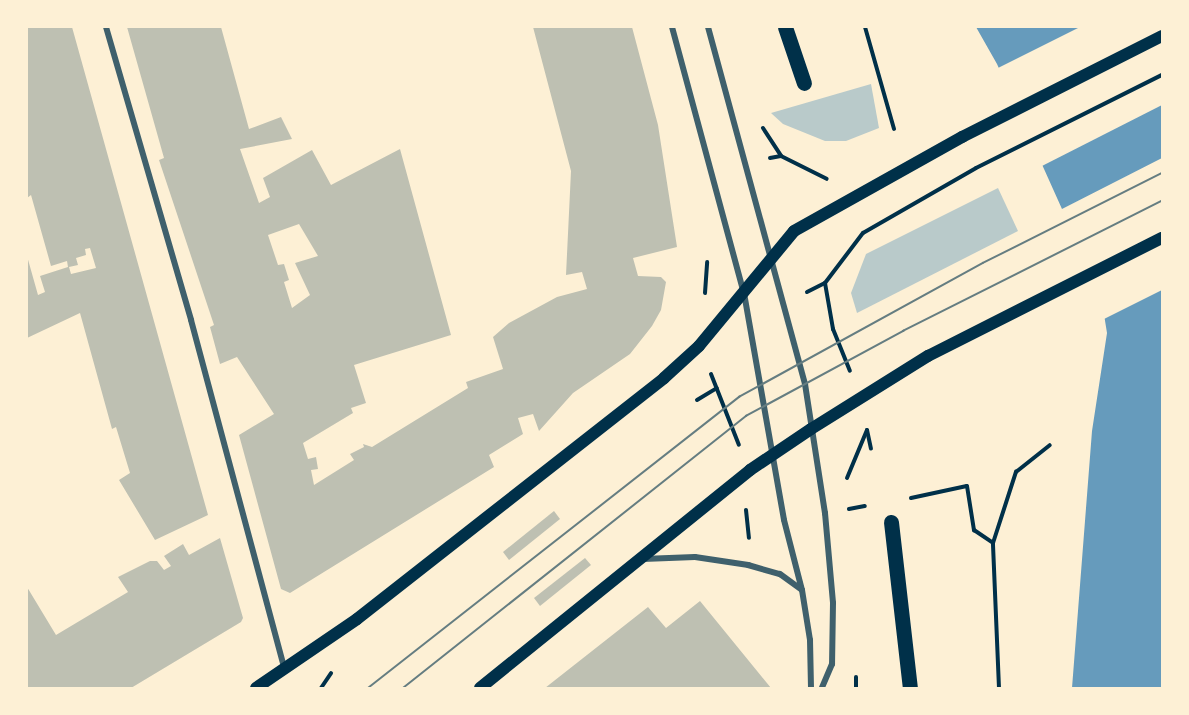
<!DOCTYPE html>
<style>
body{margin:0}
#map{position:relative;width:1189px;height:715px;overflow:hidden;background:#fdf0d5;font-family:"Space Grotesk",sans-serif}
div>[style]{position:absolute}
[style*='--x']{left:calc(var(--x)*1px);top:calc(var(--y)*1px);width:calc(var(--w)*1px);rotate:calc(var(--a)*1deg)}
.green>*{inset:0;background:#b9caca}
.water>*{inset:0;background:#669bbc}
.pier>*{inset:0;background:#fdf0d5}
.building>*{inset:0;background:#bec0b2}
.path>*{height:4px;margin:-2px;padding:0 2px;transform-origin:2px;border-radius:2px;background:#003049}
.minor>*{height:6px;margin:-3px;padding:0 3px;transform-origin:3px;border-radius:3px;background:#3f606c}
.secondary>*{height:12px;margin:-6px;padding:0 6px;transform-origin:6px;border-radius:6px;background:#003049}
.primary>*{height:15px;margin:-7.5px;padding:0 7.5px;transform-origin:7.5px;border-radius:7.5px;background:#003049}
.tram>*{height:1.5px;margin:-0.75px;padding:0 0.75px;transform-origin:0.75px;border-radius:0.75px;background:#657d81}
span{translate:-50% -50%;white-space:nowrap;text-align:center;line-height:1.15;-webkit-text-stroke:4.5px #fdf0d5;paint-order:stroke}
.frame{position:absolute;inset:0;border:28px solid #fdf0d5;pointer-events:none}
</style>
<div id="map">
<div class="green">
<i style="clip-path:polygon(871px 84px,879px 128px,846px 141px,825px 141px,783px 124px,771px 113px)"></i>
<i style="clip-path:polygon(998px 188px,1018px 231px,857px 313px,851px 293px,866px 254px)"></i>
</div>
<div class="water">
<i style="clip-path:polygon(976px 27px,1162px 27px,1162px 688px,1072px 688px,1092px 431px,1107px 333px,1101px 296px,997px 64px)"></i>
</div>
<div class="pier">
<i style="clip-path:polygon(1080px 27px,1162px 27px,1162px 105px,1040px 167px,996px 69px)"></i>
<i style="clip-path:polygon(1162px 158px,1162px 290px,1102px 320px,1098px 297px,1060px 210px)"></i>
</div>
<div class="building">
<i style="clip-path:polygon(evenodd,27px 27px,72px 27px,208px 515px,155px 540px,119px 480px,130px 473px,116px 427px,112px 429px,80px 313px,27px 338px,27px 256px,38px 295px,45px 292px,40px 276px,68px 267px,67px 261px,51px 266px,31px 195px,27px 198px,27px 27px,90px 248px,96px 268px,71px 274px,69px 267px,78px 265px,76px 258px,86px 255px,85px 249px,90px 248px)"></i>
<i style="clip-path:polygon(evenodd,127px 27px,221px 27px,249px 129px,281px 117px,292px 139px,240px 149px,259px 203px,270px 197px,263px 178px,312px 150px,331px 185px,400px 149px,451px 335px,354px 365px,366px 403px,351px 408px,353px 413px,303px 443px,308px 459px,316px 457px,318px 469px,311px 470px,314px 485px,354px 460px,350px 454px,364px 447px,363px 444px,372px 447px,468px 388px,466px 382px,503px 369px,493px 337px,509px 323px,557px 297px,587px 289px,582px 272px,566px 275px,571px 171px,533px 27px,632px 27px,658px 125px,677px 247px,633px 258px,638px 276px,661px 277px,666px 282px,661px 310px,652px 326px,630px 354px,573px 393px,539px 431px,533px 414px,518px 418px,523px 434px,489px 455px,494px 467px,290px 593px,281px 589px,239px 435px,274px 414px,237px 357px,220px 364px,210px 327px,214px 325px,159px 160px,164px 158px,127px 27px,299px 224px,318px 256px,295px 263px,310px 295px,292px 308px,284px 282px,289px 280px,284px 264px,278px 265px,268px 235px,299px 224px)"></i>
<i style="clip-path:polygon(554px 511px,560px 519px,509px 560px,503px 552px)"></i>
<i style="clip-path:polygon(220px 538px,243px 618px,241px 622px,131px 688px,27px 688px,27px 587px,56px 635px,128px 592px,118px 577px,150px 561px,157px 561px,164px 570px,171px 566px,164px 556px,183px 544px,189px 555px)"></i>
<i style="clip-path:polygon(585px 558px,591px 565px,540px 606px,534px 598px)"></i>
<i style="clip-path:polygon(700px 601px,771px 688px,545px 688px,648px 607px,666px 628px)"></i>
</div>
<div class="path">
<i style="--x:865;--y:27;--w:106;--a:74.1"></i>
<i style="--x:763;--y:128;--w:33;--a:57"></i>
<i style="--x:781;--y:156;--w:51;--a:26.6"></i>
<i style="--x:770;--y:158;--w:11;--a:-10"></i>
<i style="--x:825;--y:283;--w:63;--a:-52.8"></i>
<i style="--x:863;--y:233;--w:130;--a:-29.9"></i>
<i style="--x:976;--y:168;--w:208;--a:-26.6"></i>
<i style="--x:825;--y:283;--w:47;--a:80.1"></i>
<i style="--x:833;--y:329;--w:45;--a:68"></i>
<i style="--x:807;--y:292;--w:20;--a:-27"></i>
<i style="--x:705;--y:293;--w:31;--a:-86"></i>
<i style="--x:711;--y:374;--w:76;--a:68.5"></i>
<i style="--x:697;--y:400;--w:23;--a:-31"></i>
<i style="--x:867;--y:430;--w:19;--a:78"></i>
<i style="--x:847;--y:478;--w:52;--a:-67.4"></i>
<i style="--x:911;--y:498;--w:57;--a:-12.1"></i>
<i style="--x:967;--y:486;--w:45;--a:81"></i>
<i style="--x:974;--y:530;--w:23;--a:34"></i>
<i style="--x:849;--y:509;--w:16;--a:-11"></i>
<i style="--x:746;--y:510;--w:28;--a:84"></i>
<i style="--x:321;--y:688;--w:18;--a:-56"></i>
<i style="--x:856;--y:688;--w:11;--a:-90"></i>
<i style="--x:999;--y:688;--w:145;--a:-92.4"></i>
<i style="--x:993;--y:543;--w:75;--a:-72.1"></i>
<i style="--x:1016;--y:472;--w:43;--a:-38.5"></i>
</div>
<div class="minor">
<i style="--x:106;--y:27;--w:305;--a:73.8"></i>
<i style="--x:191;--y:320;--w:360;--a:75"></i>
<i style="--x:672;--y:27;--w:276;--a:74.9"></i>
<i style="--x:744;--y:293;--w:230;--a:80"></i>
<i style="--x:784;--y:520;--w:72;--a:75.6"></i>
<i style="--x:802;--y:590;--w:51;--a:80.9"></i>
<i style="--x:810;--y:640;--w:48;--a:88.8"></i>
<i style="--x:708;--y:27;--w:370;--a:74.8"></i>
<i style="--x:805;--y:384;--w:131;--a:81.2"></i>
<i style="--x:825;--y:513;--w:90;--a:84.9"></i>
<i style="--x:833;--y:603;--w:61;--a:90.9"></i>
<i style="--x:832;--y:664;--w:26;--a:113"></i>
<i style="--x:643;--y:559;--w:52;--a:-2.2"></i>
<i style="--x:695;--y:557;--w:54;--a:8.6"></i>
<i style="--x:748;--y:565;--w:33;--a:16"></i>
<i style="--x:780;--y:574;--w:27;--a:36"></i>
</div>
<div class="secondary">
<i style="--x:256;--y:688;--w:122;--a:-34.3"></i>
<i style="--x:357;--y:619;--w:390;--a:-38.1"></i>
<i style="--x:664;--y:378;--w:47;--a:-42.4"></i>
<i style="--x:699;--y:346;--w:149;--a:-50.4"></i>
<i style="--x:794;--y:231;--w:193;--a:-29.2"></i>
<i style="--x:962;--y:137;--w:224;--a:-26.8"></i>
<i style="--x:480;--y:688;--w:347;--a:-38.9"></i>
<i style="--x:750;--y:470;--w:73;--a:-33.9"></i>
<i style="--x:811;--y:429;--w:138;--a:-32"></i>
<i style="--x:928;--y:356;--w:262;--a:-26.8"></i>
</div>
<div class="primary">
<i style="--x:785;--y:27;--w:59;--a:71.3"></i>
<i style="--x:891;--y:522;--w:167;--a:83.5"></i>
</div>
<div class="tram">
<i style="--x:368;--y:688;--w:472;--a:-38.1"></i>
<i style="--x:739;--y:397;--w:278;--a:-28.8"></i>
<i style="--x:983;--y:263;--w:200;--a:-26.7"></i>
<i style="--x:403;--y:688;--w:438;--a:-38.4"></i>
<i style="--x:746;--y:416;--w:179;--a:-28.4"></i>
<i style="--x:903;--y:331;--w:290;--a:-26.7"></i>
</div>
<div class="frame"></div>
</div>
